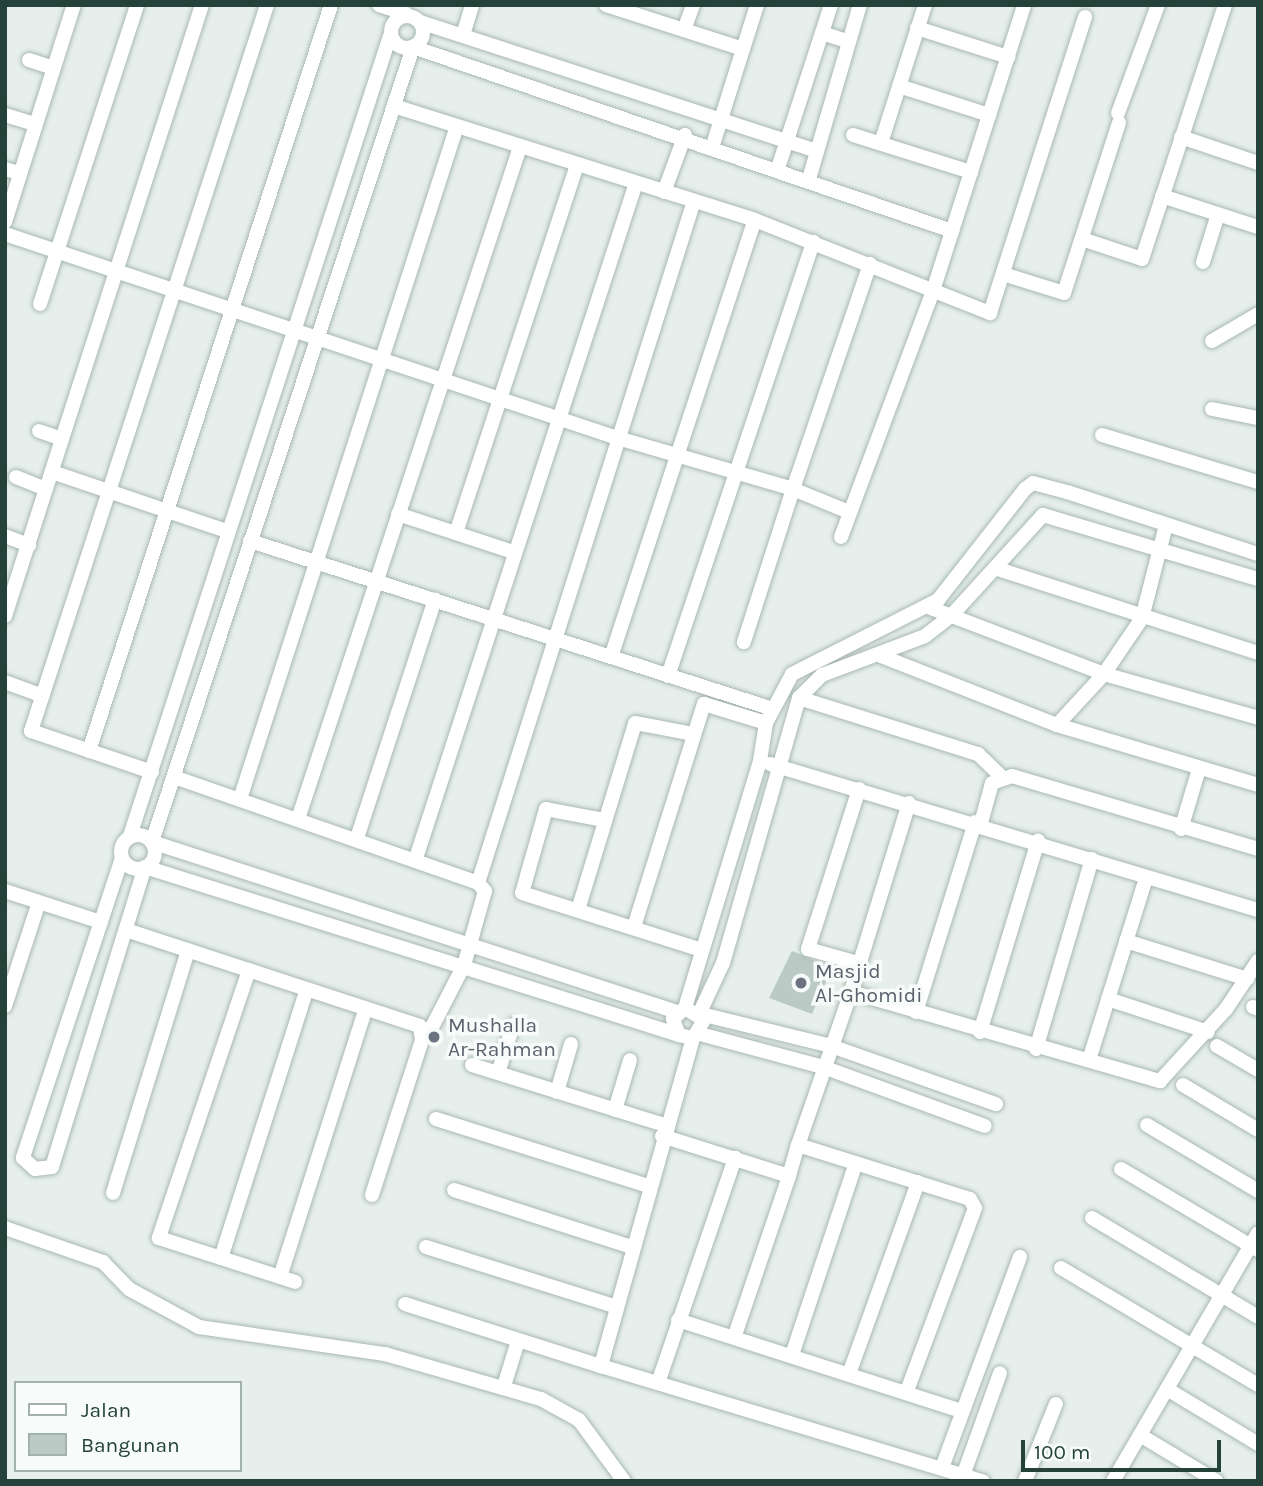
<!DOCTYPE html>
<style>
body{margin:0}
#map{position:relative;width:1263px;height:1486px;overflow:hidden;background:#e6efeb;font-family:Karla,sans-serif}
div>[style]{position:absolute}
[style*='--x']{left:calc(var(--x)*1px);top:calc(var(--y)*1px);width:calc(var(--w)*1px);rotate:calc(var(--a)*1deg)}
.building>*{inset:0;background:#bbcac4}
.roads{filter:drop-shadow(0 0 2px #a8b8b2) drop-shadow(0 0 2px #a8b8b2)}
.street>*{height:14px;margin:-7px;padding:0 7px;transform-origin:7px;border-radius:7px;background:#fff}
.street>.ring{margin:-7px;padding:0;box-sizing:content-box;background:none;border:14px solid #fff;border-radius:50%}
.dots>*{width:19px;height:19px;translate:-50% -50%;box-sizing:border-box;border:4px solid #f7fbf9;border-radius:50%}
span{translate:-50% -50%;white-space:nowrap;text-align:center;line-height:1.15;-webkit-text-stroke:7px #f7fbf9;paint-order:stroke}
.worship-label{font-size:21px;color:#5b616d}
.left{translate:0 -50%;text-align:left}
.frame{position:absolute;inset:0;border:7px solid #24423a;pointer-events:none}
.legend{position:absolute;left:14px;top:1381px;width:228px;height:91px;box-sizing:border-box;background:#f7fbf9;border:2px solid #a3b1ad;margin:0;padding:9px 12px;list-style:none;font-size:21px;color:#24423a}
.legend li{display:flex;align-items:center;gap:14px;height:35px}
.legend b{width:35px;border:2px solid #a3b1ad}
.scale{position:absolute;left:1021px;top:1440px;width:200px;height:32px;box-sizing:border-box;border:4px solid #24423a;border-top:0;padding-left:9px;font-size:21px;line-height:24px;white-space:nowrap;color:#24423a;-webkit-text-stroke:5px #f7fbf9;paint-order:stroke}
</style>
<div id="map">
<div class="building">
<i style="clip-path:polygon(792px 951px,832px 968px,812px 1014px,769px 998px)"></i>
</div>
<div class="roads">
<div class="street">
<i style="--x:379;--y:5;--w:28;--a:18"></i>
<i style="--x:606;--y:5;--w:144;--a:17.8"></i>
<i style="--x:743;--y:49;--w:101;--a:107.4"></i>
<i class="ring" style="left:391px;top:16px;width:18px;height:18px"></i>
<i style="--x:420;--y:22;--w:416;--a:18"></i>
<i style="--x:917;--y:28;--w:96;--a:17.7"></i>
<i style="--x:684;--y:30;--w:27;--a:-70"></i>
<i style="--x:822;--y:33;--w:28;--a:18"></i>
<i style="--x:463;--y:35;--w:31;--a:-73"></i>
<i style="--x:743;--y:49;--w:46;--a:-72.3"></i>
<i style="--x:29;--y:60;--w:25;--a:18"></i>
<i style="--x:899;--y:86;--w:95;--a:17.9"></i>
<i style="--x:397;--y:107;--w:375;--a:17.5"></i>
<i style="--x:755;--y:220;--w:253;--a:21.6"></i>
<i style="--x:990;--y:313;--w:311;--a:-72.2"></i>
<i style="--x:1118;--y:113;--w:115;--a:-69.7"></i>
<i style="--x:5;--y:115;--w:31;--a:17"></i>
<i style="--x:853;--y:135;--w:124;--a:17.4"></i>
<i style="--x:1181;--y:137;--w:81;--a:18.7"></i>
<i style="--x:881;--y:143;--w:145;--a:-72.3"></i>
<i style="--x:778;--y:168;--w:171;--a:-72"></i>
<i style="--x:5;--y:169;--w:15;--a:16"></i>
<i style="--x:809;--y:179;--w:181;--a:-73.7"></i>
<i style="--x:664;--y:192;--w:61;--a:-69.8"></i>
<i style="--x:1162;--y:196;--w:101;--a:17.9"></i>
<i style="--x:5;--y:222;--w:228;--a:-72.4"></i>
<i style="--x:5;--y:234;--w:642;--a:18.43"></i>
<i style="--x:614;--y:437;--w:186;--a:16.2"></i>
<i style="--x:793;--y:489;--w:161;--a:107.8"></i>
<i style="--x:1082;--y:239;--w:63;--a:18.4"></i>
<i style="--x:1142;--y:259;--w:267;--a:-71.9"></i>
<i style="--x:1203;--y:262;--w:50;--a:-72.6"></i>
<i style="--x:1003;--y:274;--w:64;--a:17.3"></i>
<i style="--x:1064;--y:293;--w:179;--a:-72.1"></i>
<i style="--x:40;--y:304;--w:314;--a:-72"></i>
<i style="--x:1212;--y:341;--w:53;--a:-30.4"></i>
<i style="--x:1212;--y:409;--w:47;--a:11.1"></i>
<i style="--x:39;--y:431;--w:24;--a:19"></i>
<i style="--x:1102;--y:435;--w:163;--a:16.8"></i>
<i style="--x:52;--y:472;--w:184;--a:18.7"></i>
<i style="--x:16;--y:477;--w:32;--a:22"></i>
<i style="--x:849;--y:512;--w:61;--a:-157.7"></i>
<i style="--x:793;--y:489;--w:238;--a:-71.1"></i>
<i style="--x:398;--y:514;--w:121;--a:18.3"></i>
<i style="--x:456;--y:533;--w:384;--a:-71.8"></i>
<i style="--x:5;--y:536;--w:26;--a:21"></i>
<i style="--x:841;--y:537;--w:259;--a:-69.5"></i>
<i style="--x:932;--y:294;--w:303;--a:-72.3"></i>
<i style="--x:250;--y:541;--w:549;--a:17.81"></i>
<i style="--x:998;--y:569;--w:273;--a:17.9"></i>
<i style="--x:928;--y:607;--w:188;--a:20.8"></i>
<i style="--x:1104;--y:674;--w:160;--a:15.9"></i>
<i style="--x:5;--y:616;--w:642;--a:-72.13"></i>
<i style="--x:881;--y:656;--w:189;--a:21.4"></i>
<i style="--x:1057;--y:725;--w:210;--a:16.6"></i>
<i style="--x:611;--y:657;--w:460;--a:-71.8"></i>
<i style="--x:668;--y:676;--w:458;--a:-71.5"></i>
<i style="--x:5;--y:682;--w:40;--a:20.2"></i>
<i style="--x:799;--y:698;--w:188;--a:17.4"></i>
<i style="--x:978;--y:754;--w:32;--a:44"></i>
<i style="--x:1057;--y:725;--w:69;--a:-47.3"></i>
<i style="--x:1104;--y:674;--w:68;--a:-55.8"></i>
<i style="--x:1142;--y:618;--w:96;--a:-75.5"></i>
<i style="--x:89;--y:751;--w:784;--a:-72.03"></i>
<i style="--x:770;--y:764;--w:509;--a:16.66"></i>
<i style="--x:152;--y:772;--w:128;--a:-161.3"></i>
<i style="--x:31;--y:731;--w:763;--a:-71.99"></i>
<i style="--x:174;--y:777;--w:322;--a:19.2"></i>
<i style="--x:478;--y:883;--w:11;--a:49"></i>
<i style="--x:485;--y:891;--w:77;--a:105.8"></i>
<i style="--x:464;--y:965;--w:70;--a:117.3"></i>
<i style="--x:432;--y:1027;--w:11;--a:153"></i>
<i style="--x:240;--y:799;--w:704;--a:-72.13"></i>
<i style="--x:909;--y:803;--w:198;--a:107.1"></i>
<i style="--x:851;--y:992;--w:322;--a:16.1"></i>
<i style="--x:1160;--y:1081;--w:98;--a:-47.5"></i>
<i style="--x:1226;--y:1009;--w:58;--a:-56.3"></i>
<i style="--x:298;--y:819;--w:708;--a:-71.72"></i>
<i style="--x:604;--y:820;--w:59;--a:-169.3"></i>
<i style="--x:546;--y:809;--w:87;--a:105.9"></i>
<i style="--x:522;--y:893;--w:186;--a:17.6"></i>
<i style="--x:981;--y:823;--w:41;--a:-74.6"></i>
<i style="--x:992;--y:783;--w:21;--a:-19"></i>
<i style="--x:1012;--y:776;--w:257;--a:16.5"></i>
<i style="--x:1181;--y:829;--w:63;--a:-73.3"></i>
<i class="ring" style="left:121px;top:835px;width:20px;height:20px"></i>
<i style="--x:130;--y:836;--w:841;--a:-72"></i>
<i style="--x:357;--y:838;--w:251;--a:-71.9"></i>
<i style="--x:122;--y:858;--w:316;--a:108.3"></i>
<i style="--x:23;--y:1158;--w:16;--a:43"></i>
<i style="--x:35;--y:1169;--w:17;--a:-7"></i>
<i style="--x:52;--y:1167;--w:314;--a:-72.8"></i>
<i style="--x:145;--y:867;--w:560;--a:17.46"></i>
<i style="--x:416;--y:858;--w:710;--a:-71.95"></i>
<i style="--x:478;--y:883;--w:715;--a:-72.43"></i>
<i style="--x:5;--y:891;--w:101;--a:17.9"></i>
<i style="--x:578;--y:910;--w:195;--a:-73"></i>
<i style="--x:635;--y:723;--w:60;--a:10.6"></i>
<i style="--x:634;--y:927;--w:234;--a:-72.6"></i>
<i style="--x:704;--y:704;--w:65;--a:17"></i>
<i style="--x:126;--y:930;--w:309;--a:18.1"></i>
<i style="--x:420;--y:1026;--w:14;--a:82"></i>
<i style="--x:422;--y:1040;--w:163;--a:107.9"></i>
<i style="--x:1126;--y:941;--w:127;--a:17.4"></i>
<i style="--x:858;--y:963;--w:52;--a:-164.4"></i>
<i style="--x:808;--y:949;--w:168;--a:-72.3"></i>
<i style="--x:249;--y:970;--w:283;--a:108.6"></i>
<i style="--x:159;--y:1238;--w:143;--a:17.9"></i>
<i style="--x:1108;--y:999;--w:105;--a:18.3"></i>
<i style="--x:5;--y:1006;--w:109;--a:-71.9"></i>
<i style="--x:1253;--y:1007;--w:5;--a:22"></i>
<i style="--x:685;--y:1008;--w:22;--a:32"></i>
<i style="--x:704;--y:1020;--w:21;--a:121"></i>
<i style="--x:693;--y:1038;--w:14;--a:-168"></i>
<i style="--x:679;--y:1035;--w:17;--a:-111"></i>
<i style="--x:673;--y:1019;--w:16;--a:-43"></i>
<i style="--x:685;--y:1008;--w:258;--a:-73.1"></i>
<i style="--x:760;--y:761;--w:38;--a:-81"></i>
<i style="--x:766;--y:723;--w:55;--a:-62"></i>
<i style="--x:792;--y:674;--w:164;--a:-26.9"></i>
<i style="--x:938;--y:600;--w:141;--a:-51.9"></i>
<i style="--x:1025;--y:489;--w:10;--a:-37"></i>
<i style="--x:1033;--y:483;--w:35;--a:15"></i>
<i style="--x:1067;--y:492;--w:201;--a:18"></i>
<i style="--x:677;--y:1012;--w:552;--a:-162.06"></i>
<i style="--x:152;--y:842;--w:837;--a:-71.82"></i>
<i style="--x:413;--y:47;--w:570;--a:18.85"></i>
<i style="--x:700;--y:1012;--w:54;--a:-64.9"></i>
<i style="--x:723;--y:963;--w:276;--a:-74"></i>
<i style="--x:799;--y:698;--w:33;--a:-45"></i>
<i style="--x:822;--y:675;--w:110;--a:-20.7"></i>
<i style="--x:925;--y:636;--w:33;--a:-38"></i>
<i style="--x:951;--y:616;--w:137;--a:-47.7"></i>
<i style="--x:1043;--y:515;--w:224;--a:16.6"></i>
<i style="--x:916;--y:1012;--w:199;--a:-72.7"></i>
<i style="--x:701;--y:1014;--w:134;--a:13.8"></i>
<i style="--x:831;--y:1046;--w:175;--a:19.4"></i>
<i style="--x:980;--y:1032;--w:200;--a:-73.1"></i>
<i style="--x:700;--y:1034;--w:127;--a:15"></i>
<i style="--x:823;--y:1067;--w:172;--a:20"></i>
<i style="--x:693;--y:1038;--w:341;--a:105.7"></i>
<i style="--x:601;--y:1366;--w:399;--a:16.8"></i>
<i style="--x:1217;--y:1046;--w:48;--a:30.3"></i>
<i style="--x:1036;--y:1049;--w:198;--a:-73.6"></i>
<i style="--x:1089;--y:1060;--w:191;--a:-72.6"></i>
<i style="--x:472;--y:1065;--w:202;--a:17.3"></i>
<i style="--x:498;--y:1073;--w:50;--a:-72.6"></i>
<i style="--x:1183;--y:1085;--w:87;--a:31"></i>
<i style="--x:557;--y:1092;--w:50;--a:-73.7"></i>
<i style="--x:615;--y:1110;--w:52;--a:-73.3"></i>
<i style="--x:436;--y:1119;--w:223;--a:17.5"></i>
<i style="--x:1147;--y:1125;--w:129;--a:30.7"></i>
<i style="--x:662;--y:1136;--w:133;--a:17.5"></i>
<i style="--x:789;--y:1176;--w:32;--a:-74"></i>
<i style="--x:798;--y:1145;--w:180;--a:17.4"></i>
<i style="--x:970;--y:1199;--w:10;--a:61"></i>
<i style="--x:975;--y:1208;--w:195;--a:110.4"></i>
<i style="--x:798;--y:1145;--w:162;--a:-70.9"></i>
<i style="--x:1121;--y:1169;--w:159;--a:30.6"></i>
<i style="--x:454;--y:1190;--w:187;--a:17.8"></i>
<i style="--x:113;--y:1193;--w:254;--a:-72.8"></i>
<i style="--x:1092;--y:1218;--w:193;--a:30.8"></i>
<i style="--x:5;--y:1228;--w:104;--a:19.1"></i>
<i style="--x:103;--y:1262;--w:37;--a:46"></i>
<i style="--x:129;--y:1289;--w:80;--a:28.5"></i>
<i style="--x:199;--y:1327;--w:188;--a:8.3"></i>
<i style="--x:385;--y:1354;--w:162;--a:16.1"></i>
<i style="--x:541;--y:1399;--w:43;--a:28.9"></i>
<i style="--x:579;--y:1420;--w:76;--a:53.6"></i>
<i style="--x:426;--y:1247;--w:200;--a:17.4"></i>
<i style="--x:221;--y:1258;--w:282;--a:-72.3"></i>
<i style="--x:1061;--y:1268;--w:229;--a:30.7"></i>
<i style="--x:280;--y:1277;--w:282;--a:-72.3"></i>
<i style="--x:405;--y:1304;--w:206;--a:17.6"></i>
<i style="--x:678;--y:1320;--w:298;--a:17.8"></i>
<i style="--x:735;--y:1335;--w:168;--a:-71.2"></i>
<i style="--x:792;--y:1355;--w:202;--a:-71.6"></i>
<i style="--x:849;--y:1374;--w:204;--a:-70.2"></i>
<i style="--x:659;--y:1380;--w:235;--a:-71.1"></i>
<i style="--x:504;--y:1386;--w:47;--a:-72.7"></i>
<i style="--x:1167;--y:1389;--w:106;--a:31.1"></i>
<i style="--x:1140;--y:1435;--w:89;--a:31.2"></i>
<i style="--x:943;--y:1465;--w:222;--a:-69.7"></i>
<i style="--x:964;--y:1473;--w:106;--a:-70.2"></i>
<i style="--x:1025;--y:1481;--w:83;--a:-68.1"></i>
<i style="--x:1113;--y:1481;--w:287;--a:-59.7"></i>
</div>
</div>
<div class="dots">
<i style="left:801px;top:983px;background:#6b7280"></i>
<i style="left:434px;top:1037px;background:#6b7280"></i>
</div>
<div class="worship-label">
<span class="left" style="left:815px;top:983px">Masjid<br>Al-Ghomidi</span>
<span class="left" style="left:448px;top:1037px">Mushalla<br>Ar-Rahman</span>
</div>
<div class="frame"></div>
<ul class="legend">
<li><b style="height:9px;background:#fff"></b>Jalan</li>
<li><b style="height:19px;background:#bbcac4"></b>Bangunan</li>
</ul>
<div class="scale">100 m</div>
</div>
